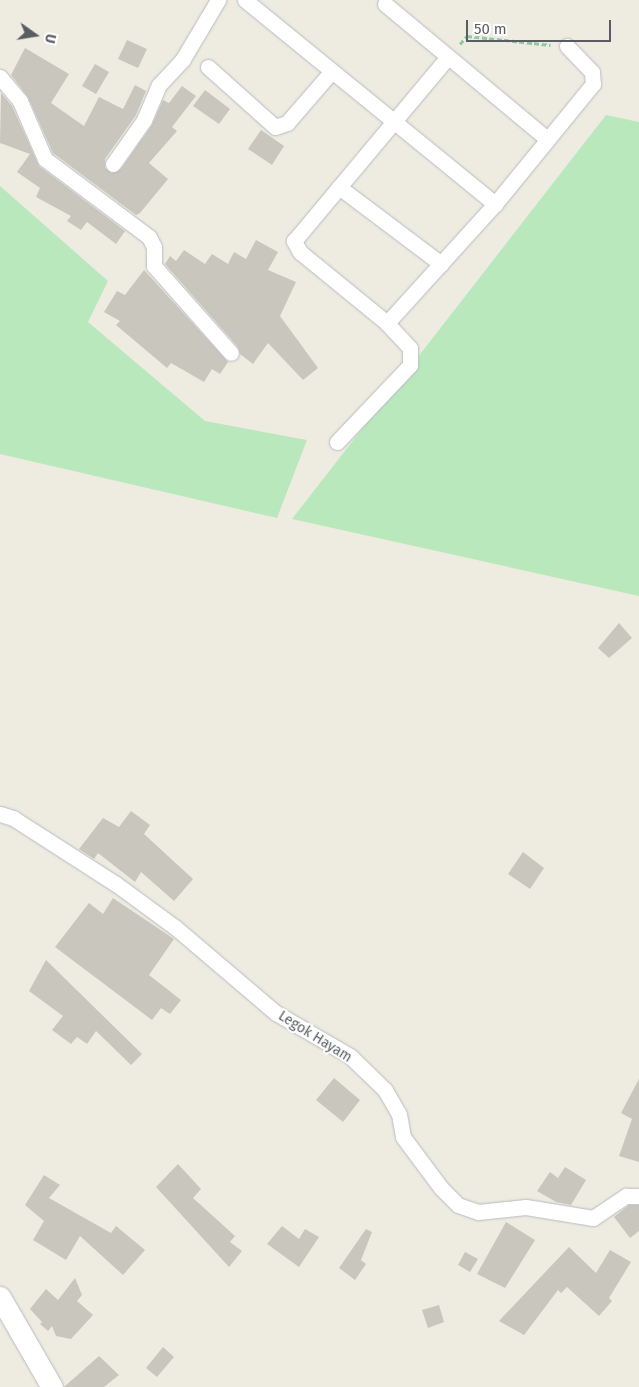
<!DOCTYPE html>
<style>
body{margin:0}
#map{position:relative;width:639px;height:1387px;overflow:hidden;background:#eeece0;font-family:"Fira Sans",sans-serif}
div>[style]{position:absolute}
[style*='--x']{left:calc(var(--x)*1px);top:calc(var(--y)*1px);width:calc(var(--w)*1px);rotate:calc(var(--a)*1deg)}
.green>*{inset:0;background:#bae8bd}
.building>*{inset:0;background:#c9c6bd}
.path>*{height:3px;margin-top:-1.5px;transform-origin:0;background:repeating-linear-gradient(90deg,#91c8a5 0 5px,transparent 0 7.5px)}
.roads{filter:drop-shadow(0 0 1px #b8bbc1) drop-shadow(0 0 1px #b8bbc1)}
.street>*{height:15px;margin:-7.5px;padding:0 7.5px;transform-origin:7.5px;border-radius:7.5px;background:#fff}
.secondary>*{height:21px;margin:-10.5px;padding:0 10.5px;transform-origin:10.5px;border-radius:10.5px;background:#fff}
span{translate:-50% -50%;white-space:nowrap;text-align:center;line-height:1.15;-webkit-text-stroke:4px #fff;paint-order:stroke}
.street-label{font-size:14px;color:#595d63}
.north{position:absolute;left:10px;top:10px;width:50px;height:50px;-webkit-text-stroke:4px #fff;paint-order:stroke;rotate:103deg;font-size:14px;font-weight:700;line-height:20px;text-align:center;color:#595d63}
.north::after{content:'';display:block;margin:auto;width:18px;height:22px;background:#595d63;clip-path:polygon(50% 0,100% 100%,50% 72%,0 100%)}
.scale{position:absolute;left:466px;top:20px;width:145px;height:22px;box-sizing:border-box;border:2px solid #595d63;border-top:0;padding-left:6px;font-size:15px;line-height:18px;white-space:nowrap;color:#595d63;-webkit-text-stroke:4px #fff;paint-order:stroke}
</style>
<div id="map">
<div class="green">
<i style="clip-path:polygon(606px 115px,639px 122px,639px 596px,292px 519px)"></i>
<i style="clip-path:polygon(0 186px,108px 281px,88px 322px,205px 421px,307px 440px,277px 518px,0 454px)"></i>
</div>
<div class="building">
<i style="clip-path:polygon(127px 40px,147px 49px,138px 68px,118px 59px)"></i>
<i style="clip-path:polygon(25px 48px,69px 74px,51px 103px,84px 126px,99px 97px,123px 109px,135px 85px,146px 91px,136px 115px,105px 159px,105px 168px,112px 173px,121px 169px,152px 125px,163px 100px,169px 103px,182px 86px,196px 96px,172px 127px,177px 131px,149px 163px,168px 179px,140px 213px,136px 215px,53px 153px,28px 97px,11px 75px)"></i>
<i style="clip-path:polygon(95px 64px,109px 72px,96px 94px,82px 86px)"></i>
<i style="clip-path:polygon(205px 90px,230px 109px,219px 124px,193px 106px)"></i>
<i style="clip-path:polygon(1px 93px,12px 106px,39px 166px,125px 231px,116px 244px,87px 222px,81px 230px,67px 221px,71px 216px,36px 197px,40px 188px,17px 172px,30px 154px,0 143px)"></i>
<i style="clip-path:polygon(261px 130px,284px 146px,272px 165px,248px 149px)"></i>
<i style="clip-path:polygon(256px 240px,278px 252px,268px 270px,296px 282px,280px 316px,318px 368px,303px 380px,268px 343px,253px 364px,240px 354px,238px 347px,165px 264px,170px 256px,176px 261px,184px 250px,205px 264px,212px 254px,228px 264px,234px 252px,246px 259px)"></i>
<i style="clip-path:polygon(144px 270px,228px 362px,220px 374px,212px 369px,204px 382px,171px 363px,167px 368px,116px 325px,120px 321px,104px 312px,117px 291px,125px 295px)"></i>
<i style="clip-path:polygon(619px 623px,632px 638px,609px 658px,598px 648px)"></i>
<i style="clip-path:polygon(131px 811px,150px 825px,144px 834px,193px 879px,174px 901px,141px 872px,135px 882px,98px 853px,94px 859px,79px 849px,103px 818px,119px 827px)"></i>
<i style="clip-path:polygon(523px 852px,544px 868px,530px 889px,508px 874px)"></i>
<i style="clip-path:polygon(113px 898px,174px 939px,149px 975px,181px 1000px,170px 1014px,161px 1008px,152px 1020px,55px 947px,89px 903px,103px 914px)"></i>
<i style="clip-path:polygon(46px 960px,142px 1054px,131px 1065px,96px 1031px,87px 1044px,77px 1037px,71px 1044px,52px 1030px,63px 1016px,29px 991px)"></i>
<i style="clip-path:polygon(334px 1078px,360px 1100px,343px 1122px,316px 1100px)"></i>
<i style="clip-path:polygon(639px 1079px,639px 1162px,619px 1156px,632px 1119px,621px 1113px)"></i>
<i style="clip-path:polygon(178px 1164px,201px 1189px,193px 1198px,235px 1236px,230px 1242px,242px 1251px,229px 1267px,156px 1187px)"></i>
<i style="clip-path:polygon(565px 1167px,586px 1180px,571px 1205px,556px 1202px,537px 1191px,550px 1172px,558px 1178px)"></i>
<i style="clip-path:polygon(44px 1175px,60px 1185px,49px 1198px,111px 1233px,116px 1226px,145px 1250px,123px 1275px,80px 1236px,66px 1260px,33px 1240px,44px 1221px,25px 1205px)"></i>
<i style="clip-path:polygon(629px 1205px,639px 1205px,639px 1231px,630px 1238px,614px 1217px)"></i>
<i style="clip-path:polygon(506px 1222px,535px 1240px,505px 1288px,477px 1274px)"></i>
<i style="clip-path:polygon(282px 1226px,299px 1239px,305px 1229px,319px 1237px,299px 1267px,267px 1244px)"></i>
<i style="clip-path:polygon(366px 1229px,372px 1232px,361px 1260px,366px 1264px,355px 1280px,339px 1268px)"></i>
<i style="clip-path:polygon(569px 1247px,596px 1273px,610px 1250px,631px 1262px,609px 1298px,612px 1301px,599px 1316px,567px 1287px,561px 1293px,558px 1290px,524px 1335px,499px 1321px)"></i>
<i style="clip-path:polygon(465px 1252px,478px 1259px,470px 1272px,458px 1265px)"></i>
<i style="clip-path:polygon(75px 1278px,82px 1295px,77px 1301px,93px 1315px,71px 1339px,56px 1336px,52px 1326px,48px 1331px,40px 1324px,42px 1322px,30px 1309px,46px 1289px,58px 1300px)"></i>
<i style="clip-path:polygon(439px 1305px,444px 1322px,428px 1328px,422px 1310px)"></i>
<i style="clip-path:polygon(163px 1347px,174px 1357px,157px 1377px,146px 1368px)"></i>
<i style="clip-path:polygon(99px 1356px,119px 1375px,104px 1387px,64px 1387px)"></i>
</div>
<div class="path">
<i style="--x:460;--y:44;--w:11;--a:-49"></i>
<i style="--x:467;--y:36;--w:84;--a:6.1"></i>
</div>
<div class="roads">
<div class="street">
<i style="--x:245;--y:0;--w:323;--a:39.2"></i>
<i style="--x:385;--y:4;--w:211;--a:39.8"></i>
<i style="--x:208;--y:67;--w:90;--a:41.8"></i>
<i style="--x:275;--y:127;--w:13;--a:-18"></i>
<i style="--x:287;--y:123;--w:67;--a:-49.2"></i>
<i style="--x:0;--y:77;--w:31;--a:50"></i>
<i style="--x:20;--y:101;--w:63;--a:66.7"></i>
<i style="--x:45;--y:159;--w:130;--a:36.9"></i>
<i style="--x:149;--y:237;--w:11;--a:63"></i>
<i style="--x:154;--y:247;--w:19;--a:90"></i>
<i style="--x:154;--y:266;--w:116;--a:48.5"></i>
<i style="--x:113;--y:164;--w:54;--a:-54.8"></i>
<i style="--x:144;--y:120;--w:38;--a:-67"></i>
<i style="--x:159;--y:85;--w:35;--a:-47"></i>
<i style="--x:183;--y:59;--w:69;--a:-59.3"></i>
<i style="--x:339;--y:187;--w:128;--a:37"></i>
<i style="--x:387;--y:323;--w:161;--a:-47.8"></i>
<i style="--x:495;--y:204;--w:155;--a:-50.8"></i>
<i style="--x:593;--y:84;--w:12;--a:-95"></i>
<i style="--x:592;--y:72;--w:36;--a:-134"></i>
<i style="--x:337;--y:442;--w:106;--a:-46.5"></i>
<i style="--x:410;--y:365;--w:17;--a:-90"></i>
<i style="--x:410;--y:348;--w:34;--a:-133"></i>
<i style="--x:387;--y:323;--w:112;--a:-140.8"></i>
<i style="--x:300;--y:252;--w:13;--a:-119"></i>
<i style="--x:294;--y:241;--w:240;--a:-50.1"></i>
<i style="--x:0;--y:814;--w:14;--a:17"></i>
<i style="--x:13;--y:818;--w:122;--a:32.7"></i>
<i style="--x:116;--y:884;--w:74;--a:36.3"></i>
<i style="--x:176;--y:928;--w:131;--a:40.4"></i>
<i style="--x:276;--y:1013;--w:86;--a:30.2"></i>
<i style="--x:350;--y:1056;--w:49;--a:44.2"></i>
<i style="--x:385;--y:1090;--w:28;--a:60"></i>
<i style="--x:399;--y:1114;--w:23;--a:80"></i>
<i style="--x:403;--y:1137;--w:64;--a:53.3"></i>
<i style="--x:441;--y:1188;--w:24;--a:45"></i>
<i style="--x:458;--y:1205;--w:21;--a:19"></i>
<i style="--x:478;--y:1212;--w:48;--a:-5.9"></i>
<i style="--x:526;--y:1207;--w:68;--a:9.3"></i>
<i style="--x:593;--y:1218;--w:40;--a:-34"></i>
<i style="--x:626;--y:1196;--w:13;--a:0"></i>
</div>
<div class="secondary">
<i style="--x:0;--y:1297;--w:104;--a:60"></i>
</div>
</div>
<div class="street-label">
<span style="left:315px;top:1037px;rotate:32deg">Legok Hayam</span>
</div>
<div class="north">U</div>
<div class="scale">50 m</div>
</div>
